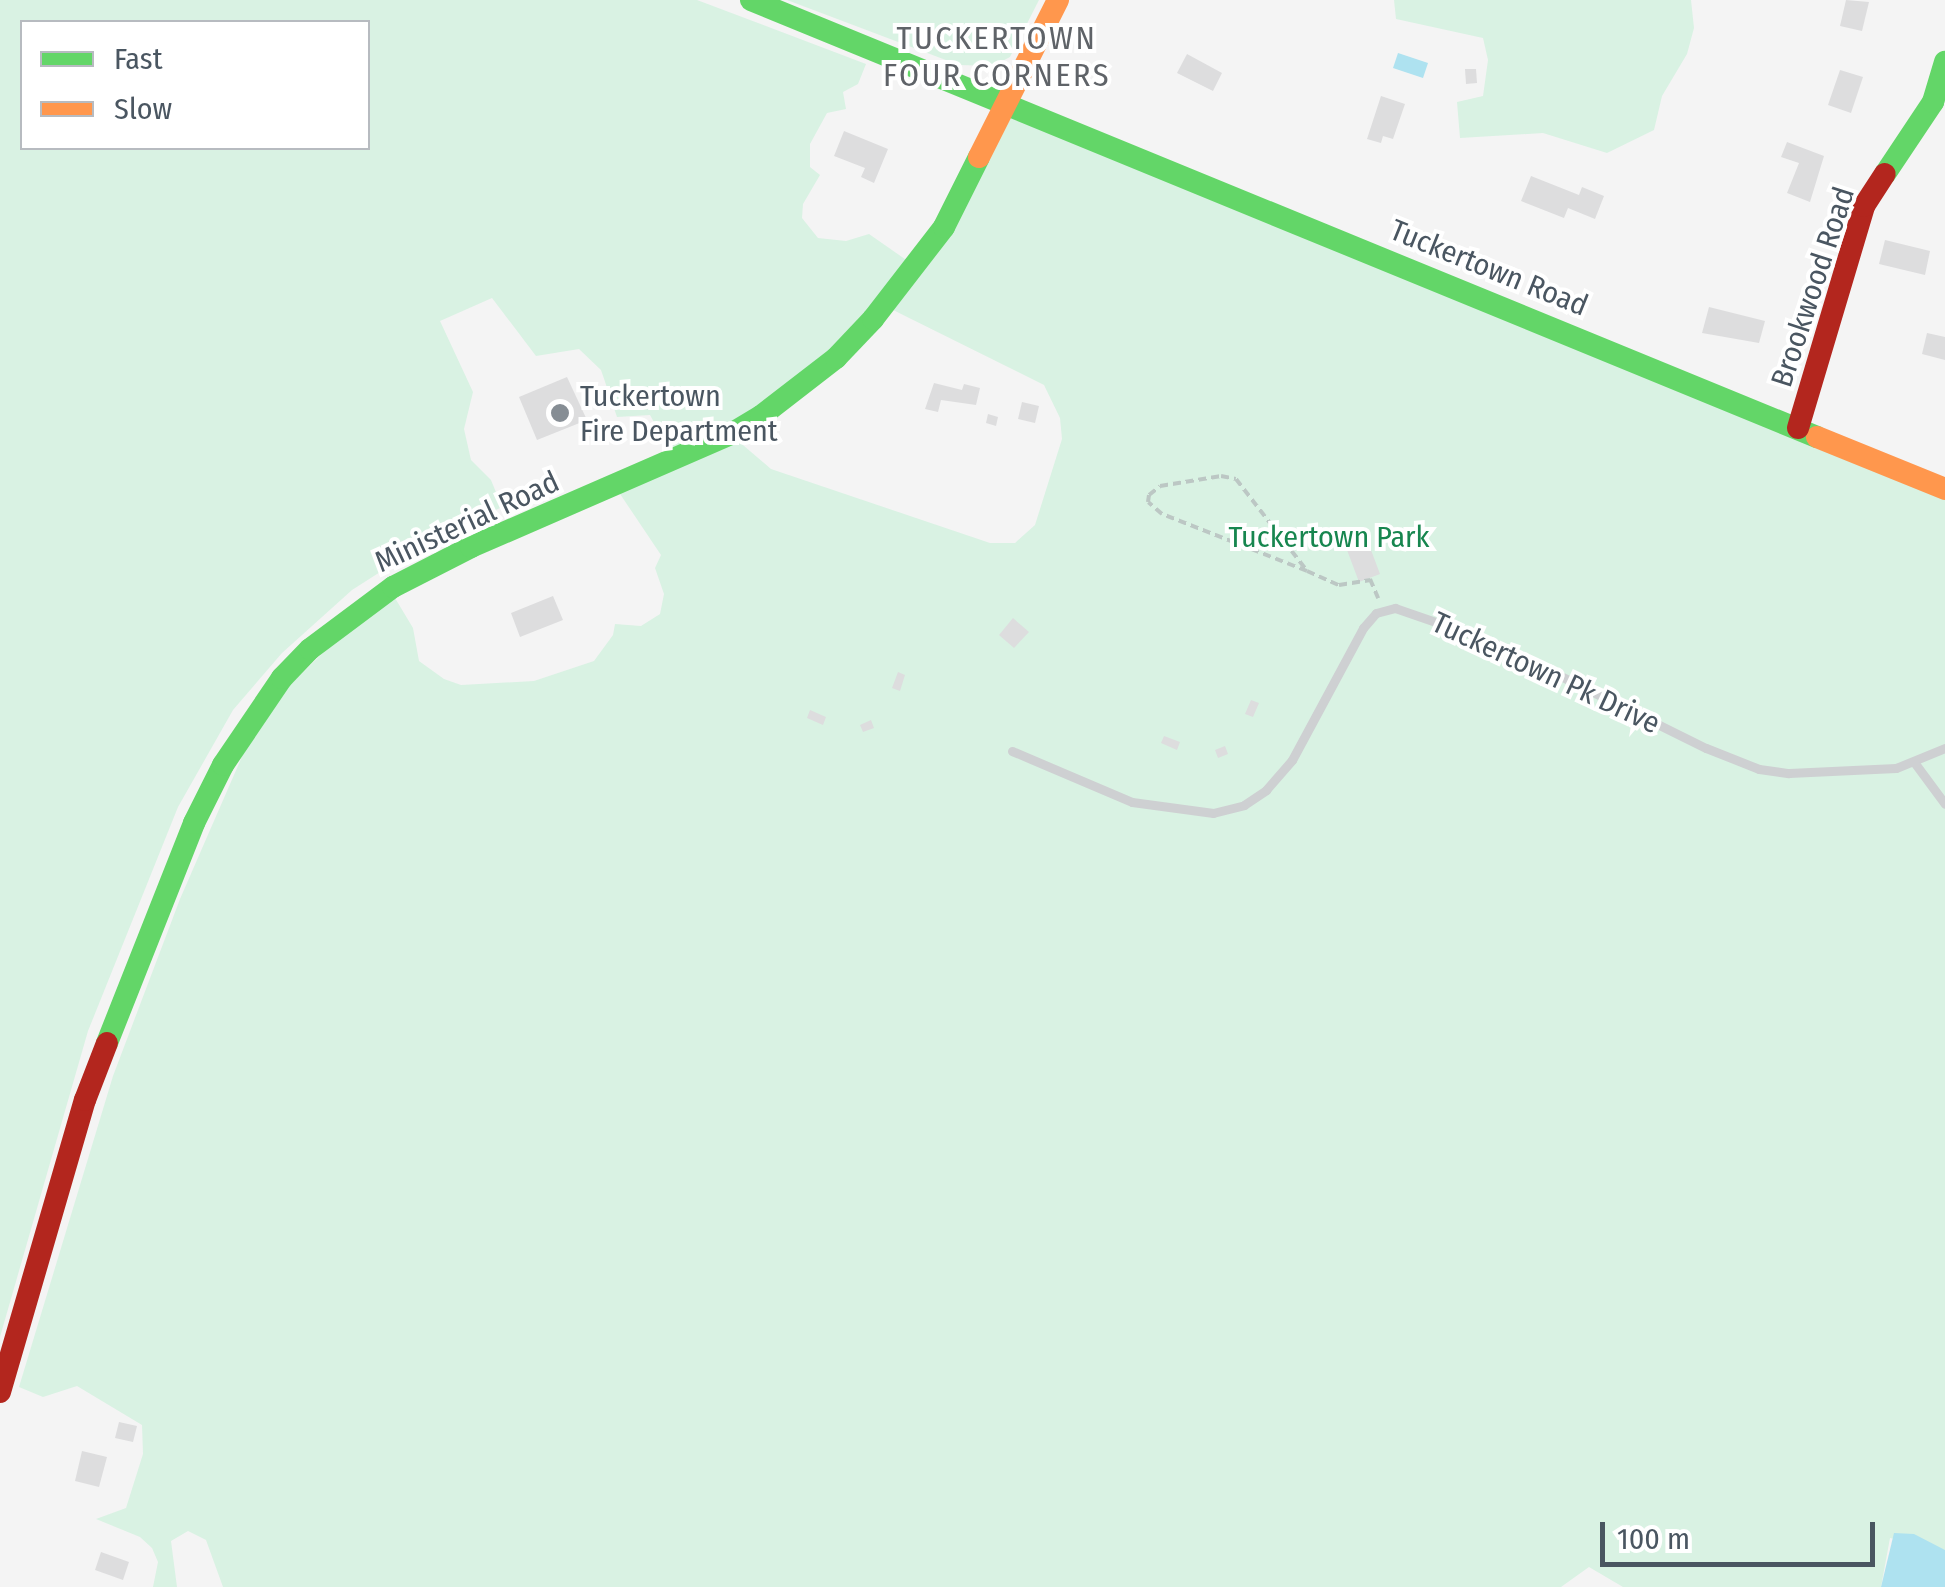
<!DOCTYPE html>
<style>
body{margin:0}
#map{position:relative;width:1945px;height:1587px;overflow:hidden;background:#f4f4f4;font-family:"Fira Sans Condensed",sans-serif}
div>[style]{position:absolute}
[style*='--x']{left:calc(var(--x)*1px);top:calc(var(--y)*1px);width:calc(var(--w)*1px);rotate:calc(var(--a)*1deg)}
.green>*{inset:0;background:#d9f2e3}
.water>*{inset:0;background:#aee2f0}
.building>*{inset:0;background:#ddddde}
.path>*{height:4px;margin-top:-2px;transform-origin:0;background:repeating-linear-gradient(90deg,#bcc7c4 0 8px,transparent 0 13px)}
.lane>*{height:9px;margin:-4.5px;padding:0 4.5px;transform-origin:4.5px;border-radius:4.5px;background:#ced0d2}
.fast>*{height:22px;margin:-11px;padding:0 11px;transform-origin:11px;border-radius:11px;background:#63d668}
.slow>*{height:22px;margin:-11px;padding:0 11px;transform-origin:11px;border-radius:11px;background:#ff974d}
.jam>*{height:22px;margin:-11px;padding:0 11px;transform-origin:11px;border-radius:11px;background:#b3261e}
.dots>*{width:28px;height:28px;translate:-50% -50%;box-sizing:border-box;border:5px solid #fff;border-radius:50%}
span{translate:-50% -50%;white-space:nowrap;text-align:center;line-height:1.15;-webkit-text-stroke:8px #fff;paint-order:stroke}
.street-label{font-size:30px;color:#4a5661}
.poi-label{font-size:30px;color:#4a5661}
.left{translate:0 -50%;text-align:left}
.park-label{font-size:30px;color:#17864f}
.neighbourhood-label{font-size:32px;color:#5f6368;letter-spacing:2.5px}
.legend{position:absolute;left:20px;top:20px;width:350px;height:130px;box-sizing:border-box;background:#fff;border:2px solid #b7bbc0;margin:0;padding:12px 18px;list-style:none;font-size:30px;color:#4a5661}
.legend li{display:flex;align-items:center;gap:20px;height:50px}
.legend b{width:50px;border:2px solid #b7bbc0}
.scale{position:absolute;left:1600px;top:1522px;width:275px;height:45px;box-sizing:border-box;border:5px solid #4a5661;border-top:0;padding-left:12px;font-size:30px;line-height:35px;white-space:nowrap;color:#4a5661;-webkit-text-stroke:8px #fff;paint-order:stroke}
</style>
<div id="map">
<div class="green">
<i style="clip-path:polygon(evenodd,0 0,697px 0,866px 64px,858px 84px,843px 92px,846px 109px,827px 113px,810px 144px,810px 167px,820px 175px,803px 204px,802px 218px,818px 238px,846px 241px,869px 234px,912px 264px,1008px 104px,1945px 485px,1945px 1550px,1890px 1538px,1881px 1587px,1623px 1587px,1589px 1567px,1561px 1587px,223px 1587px,206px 1540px,188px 1531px,171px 1541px,177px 1587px,153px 1587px,158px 1562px,152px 1548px,140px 1537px,96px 1519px,126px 1508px,143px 1454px,142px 1425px,77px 1386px,43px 1397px,19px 1387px,113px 1076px,180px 899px,254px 729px,286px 689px,331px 645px,395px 598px,413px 628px,419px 661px,444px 679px,461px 685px,534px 681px,594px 661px,613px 635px,615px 624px,641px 626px,660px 614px,664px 594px,655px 568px,661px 555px,614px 485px,672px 455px,650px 415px,617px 417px,601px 370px,579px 349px,536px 356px,492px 298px,440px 321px,473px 392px,464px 429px,471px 460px,491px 480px,502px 507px,424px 544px,352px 590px,282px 653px,233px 710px,178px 807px,88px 1031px,0 1337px,0 0,22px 22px,368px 22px,368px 148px,22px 148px,22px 22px,0 0,885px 306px,1044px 385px,1060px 418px,1062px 439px,1035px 525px,1015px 543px,990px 543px,771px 469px,730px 434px,885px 306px)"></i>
<i style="clip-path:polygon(787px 0,1039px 0,1010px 57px,993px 66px,959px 65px)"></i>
<i style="clip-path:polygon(1394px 0,1691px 0,1694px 28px,1687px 54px,1662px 96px,1654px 130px,1607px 153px,1543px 133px,1460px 138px,1457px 102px,1483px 96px,1488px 60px,1483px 38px,1396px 19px)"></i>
</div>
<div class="water">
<i style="clip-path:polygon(1398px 53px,1428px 63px,1423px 78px,1393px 68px)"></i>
<i style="clip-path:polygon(1894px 1533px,1914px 1534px,1945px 1550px,1945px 1587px,1881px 1587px)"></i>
</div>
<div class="building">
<i style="clip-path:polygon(1846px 0,1869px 2px,1862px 31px,1840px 26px)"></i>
<i style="clip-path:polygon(1187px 54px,1222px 73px,1213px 91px,1177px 73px)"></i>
<i style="clip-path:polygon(1465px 69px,1476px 69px,1477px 83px,1466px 84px)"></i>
<i style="clip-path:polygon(1840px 70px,1863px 77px,1851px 113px,1828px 105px)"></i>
<i style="clip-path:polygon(1381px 96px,1405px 104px,1393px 139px,1383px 136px,1381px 143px,1367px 139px)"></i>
<i style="clip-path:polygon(844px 131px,888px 149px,874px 183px,861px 177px,865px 168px,834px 156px)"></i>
<i style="clip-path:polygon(1787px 142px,1824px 156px,1810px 202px,1787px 193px,1799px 163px,1781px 157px)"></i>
<i style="clip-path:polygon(1531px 176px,1579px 195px,1582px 187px,1604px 196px,1595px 219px,1568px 208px,1564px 218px,1521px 201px)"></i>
<i style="clip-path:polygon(1885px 240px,1930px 251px,1925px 275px,1879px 264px)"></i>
<i style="clip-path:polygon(1709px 307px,1765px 321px,1759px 343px,1702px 333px)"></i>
<i style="clip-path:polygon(1927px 333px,1945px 337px,1945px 360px,1922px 354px)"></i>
<i style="clip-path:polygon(567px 377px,587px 420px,537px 440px,519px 397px)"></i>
<i style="clip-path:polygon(934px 383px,962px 390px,964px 384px,980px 388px,976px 405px,941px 400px,938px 412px,925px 409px)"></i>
<i style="clip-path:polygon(1022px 402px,1039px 406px,1035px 423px,1018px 419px)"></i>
<i style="clip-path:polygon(988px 414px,998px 417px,996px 426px,986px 423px)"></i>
<i style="clip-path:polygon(1368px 542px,1380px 574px,1359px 582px,1347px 550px)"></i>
<i style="clip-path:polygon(553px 596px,563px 620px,520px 637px,511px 613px)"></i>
<i style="clip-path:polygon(1013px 618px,1029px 632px,1014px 648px,999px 635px)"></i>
<i style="clip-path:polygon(898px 672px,905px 675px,900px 691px,892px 688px)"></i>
<i style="clip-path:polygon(1251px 700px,1259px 703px,1253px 717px,1245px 714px)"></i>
<i style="clip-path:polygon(810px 710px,826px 717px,823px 725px,807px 718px)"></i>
<i style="clip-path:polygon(871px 720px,874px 728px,863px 732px,860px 725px)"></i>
<i style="clip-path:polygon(1164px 736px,1180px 742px,1177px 750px,1161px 743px)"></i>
<i style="clip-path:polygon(1225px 746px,1228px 754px,1218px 758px,1215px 750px)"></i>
<i style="clip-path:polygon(119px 1422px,137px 1426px,133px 1442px,115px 1438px)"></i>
<i style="clip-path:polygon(82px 1451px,107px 1457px,99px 1487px,75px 1481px)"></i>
<i style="clip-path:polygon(101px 1552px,129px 1562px,123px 1580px,95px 1570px)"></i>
</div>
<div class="path">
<i style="--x:1307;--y:571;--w:156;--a:-158.5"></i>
<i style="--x:1162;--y:514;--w:18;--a:-139"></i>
<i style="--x:1148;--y:502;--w:7;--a:-82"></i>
<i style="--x:1149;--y:495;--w:14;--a:-39"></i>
<i style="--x:1160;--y:486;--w:62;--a:-9.3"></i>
<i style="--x:1221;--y:476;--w:15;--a:11"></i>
<i style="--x:1236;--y:479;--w:116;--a:52.3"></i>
<i style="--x:1307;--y:571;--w:35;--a:24"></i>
<i style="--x:1339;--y:585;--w:32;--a:-9"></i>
<i style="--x:1370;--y:579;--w:21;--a:67"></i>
</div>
<div class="lane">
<i style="--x:1012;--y:751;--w:130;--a:23"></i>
<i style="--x:1132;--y:802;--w:82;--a:7.7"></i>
<i style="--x:1213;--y:813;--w:32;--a:-14"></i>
<i style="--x:1244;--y:805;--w:27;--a:-34"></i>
<i style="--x:1266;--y:790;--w:40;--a:-49"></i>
<i style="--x:1292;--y:760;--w:150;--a:-61.7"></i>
<i style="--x:1363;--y:628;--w:20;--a:-49"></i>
<i style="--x:1376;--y:613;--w:20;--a:-15"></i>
<i style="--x:1395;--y:608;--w:98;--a:19"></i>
<i style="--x:1488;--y:640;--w:243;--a:26.4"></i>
<i style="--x:1706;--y:748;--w:57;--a:21.6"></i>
<i style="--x:1759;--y:769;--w:30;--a:8"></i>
<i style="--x:1789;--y:773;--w:107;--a:-2.7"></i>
<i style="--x:1896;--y:768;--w:53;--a:-22.2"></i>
<i style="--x:1914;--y:762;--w:52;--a:53.6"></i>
</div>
<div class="fast">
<i style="--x:751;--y:0;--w:1152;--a:22.29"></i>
<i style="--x:1885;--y:174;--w:87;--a:-56.3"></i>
<i style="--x:1933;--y:102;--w:42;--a:-73.3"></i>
<i style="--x:107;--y:1043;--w:237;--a:-68.4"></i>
<i style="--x:194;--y:823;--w:65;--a:-63.4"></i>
<i style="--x:223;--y:765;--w:105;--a:-55.9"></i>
<i style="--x:282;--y:678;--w:40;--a:-46"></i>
<i style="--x:310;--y:649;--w:104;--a:-36.8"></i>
<i style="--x:393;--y:587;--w:88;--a:-27.1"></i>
<i style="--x:471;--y:547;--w:283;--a:-23.5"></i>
<i style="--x:731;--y:434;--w:35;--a:-31"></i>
<i style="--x:761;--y:416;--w:95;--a:-37.7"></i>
<i style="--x:836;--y:358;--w:54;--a:-46.5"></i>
<i style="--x:873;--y:319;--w:116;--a:-52.3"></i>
<i style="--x:944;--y:227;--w:78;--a:-63.4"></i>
</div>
<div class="slow">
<i style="--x:979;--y:157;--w:176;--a:-63.3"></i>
<i style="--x:1817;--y:437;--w:138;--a:22.1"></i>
</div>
<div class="jam">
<i style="--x:1798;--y:428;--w:232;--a:-73.4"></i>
<i style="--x:1864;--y:206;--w:38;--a:-57"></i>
<i style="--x:0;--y:1392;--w:304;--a:-73.8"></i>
<i style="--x:85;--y:1100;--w:61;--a:-68.9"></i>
</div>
<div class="dots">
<i style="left:560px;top:413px;background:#868d94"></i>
</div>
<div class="street-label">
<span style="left:1489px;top:268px;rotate:22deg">Tuckertown Road</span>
<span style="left:1813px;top:287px;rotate:-72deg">Brookwood Road</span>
<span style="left:467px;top:522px;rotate:-25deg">Ministerial Road</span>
<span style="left:1546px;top:673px;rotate:25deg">Tuckertown Pk Drive</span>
</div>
<div class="poi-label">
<span class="left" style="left:580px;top:413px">Tuckertown<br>Fire Department</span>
</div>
<div class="park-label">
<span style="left:1329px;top:537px">Tuckertown Park</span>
</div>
<div class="neighbourhood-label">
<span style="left:997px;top:57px">TUCKERTOWN<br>FOUR CORNERS</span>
</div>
<ul class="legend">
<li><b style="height:12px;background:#63d668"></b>Fast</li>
<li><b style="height:12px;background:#ff974d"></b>Slow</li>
</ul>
<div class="scale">100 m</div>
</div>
